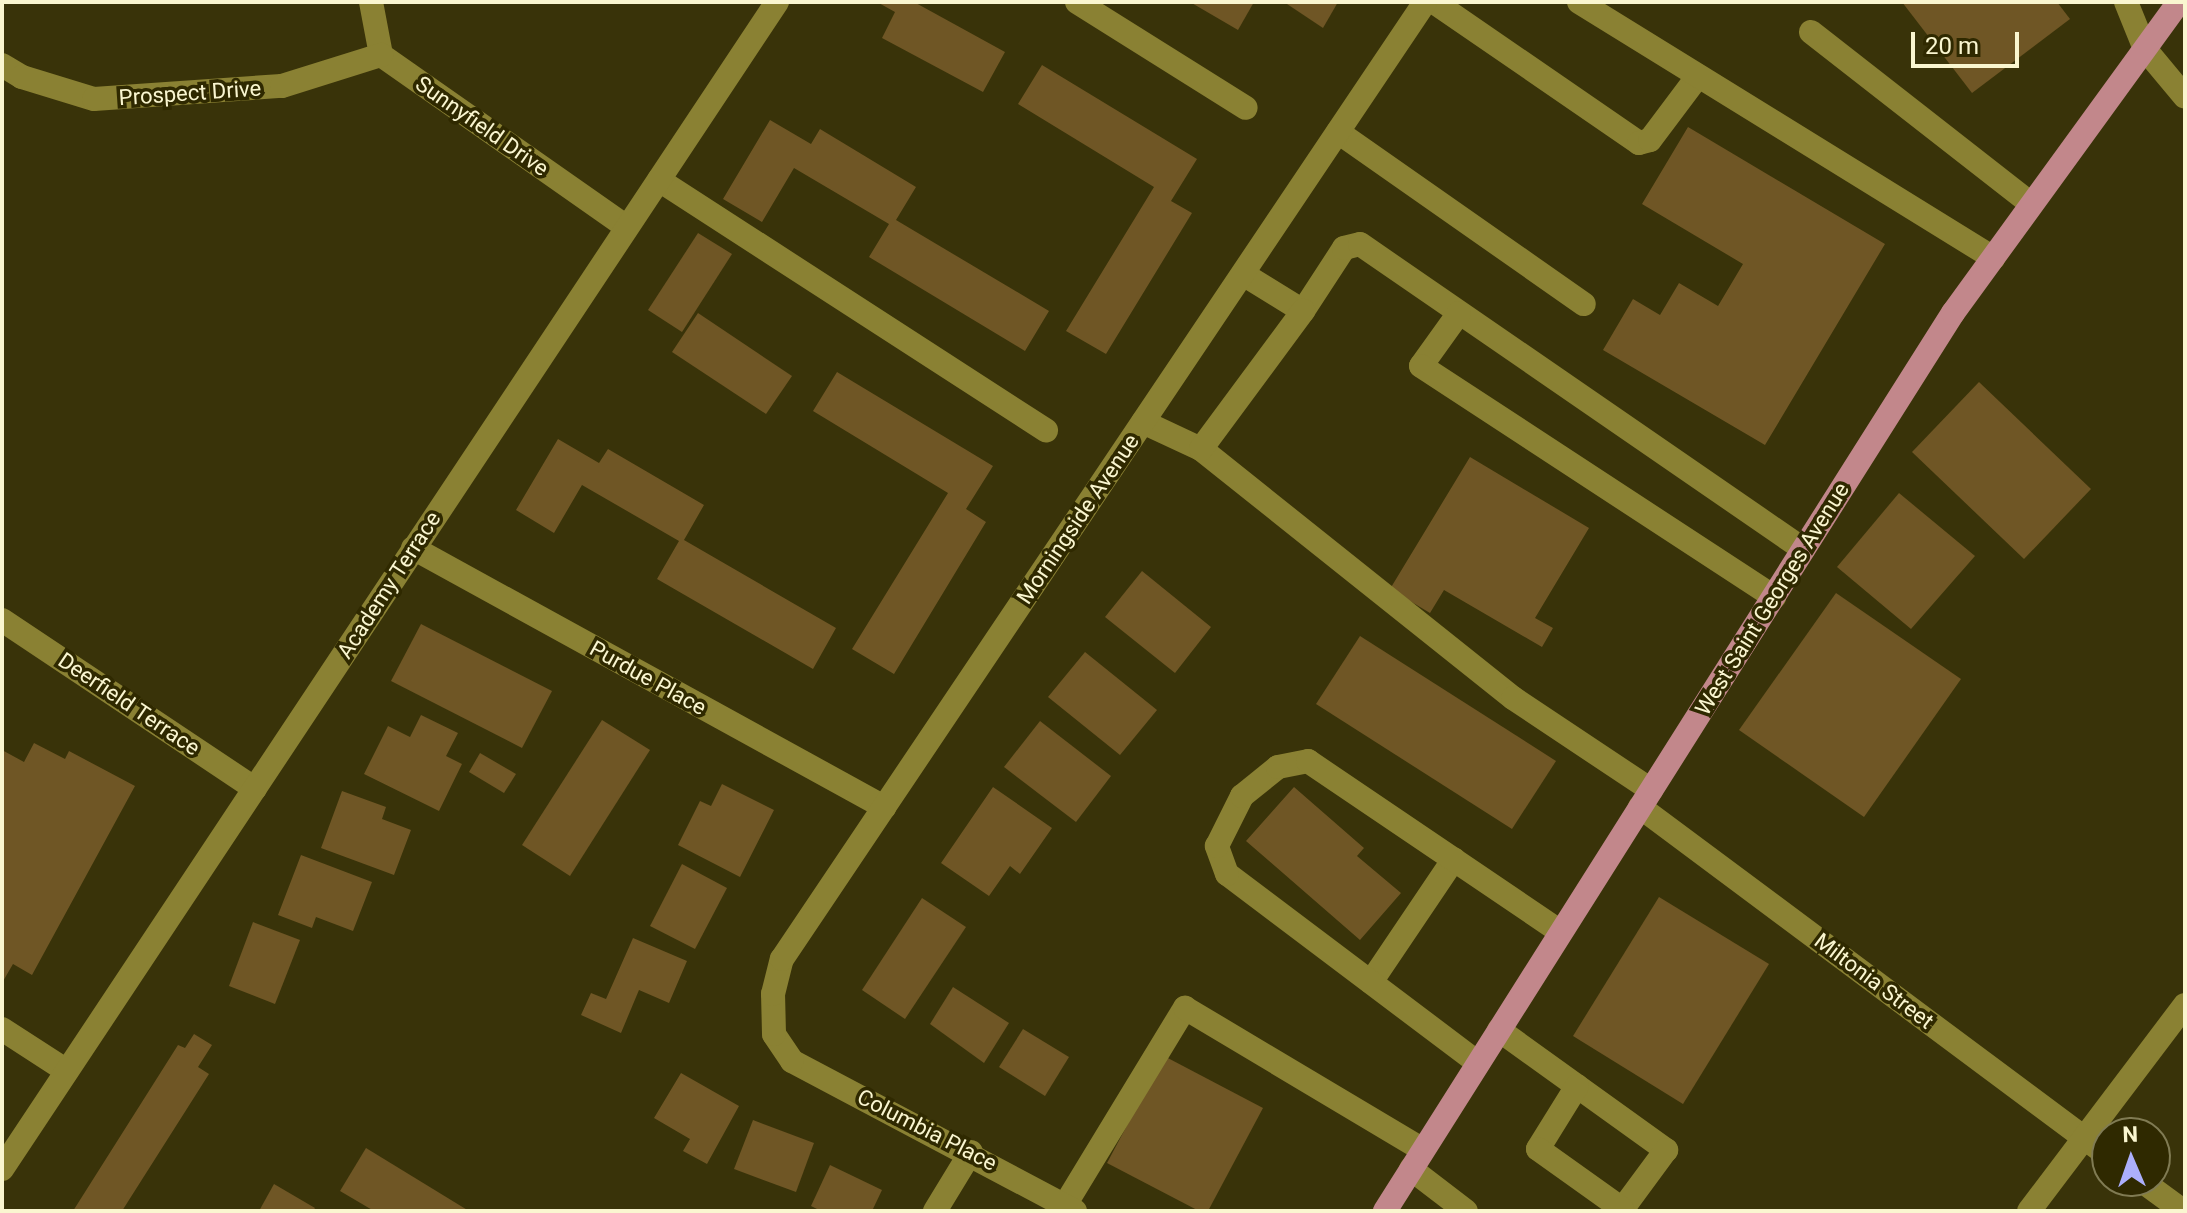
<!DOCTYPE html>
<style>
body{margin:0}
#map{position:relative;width:2187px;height:1213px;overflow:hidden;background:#393309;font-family:Roboto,sans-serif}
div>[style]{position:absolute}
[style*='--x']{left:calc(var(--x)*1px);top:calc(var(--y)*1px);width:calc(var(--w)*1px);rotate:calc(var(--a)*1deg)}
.building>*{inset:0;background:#6f5625}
.minor>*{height:24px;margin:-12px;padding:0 12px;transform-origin:12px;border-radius:12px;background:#8a8133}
.major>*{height:24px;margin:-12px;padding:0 12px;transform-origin:12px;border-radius:12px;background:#c2878b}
span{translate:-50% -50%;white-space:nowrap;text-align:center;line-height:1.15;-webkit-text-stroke:7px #2f2900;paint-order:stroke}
.street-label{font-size:22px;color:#faf6d0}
.frame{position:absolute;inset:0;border:4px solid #faf6d0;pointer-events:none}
.north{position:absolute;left:2091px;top:1117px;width:80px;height:80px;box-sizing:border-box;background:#2f2900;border:2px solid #807b53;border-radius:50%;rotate:358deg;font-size:22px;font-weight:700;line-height:32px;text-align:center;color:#faf6d0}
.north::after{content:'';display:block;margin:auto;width:28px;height:36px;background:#acaffb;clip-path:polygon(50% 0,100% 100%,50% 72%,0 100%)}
.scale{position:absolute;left:1911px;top:32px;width:108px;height:36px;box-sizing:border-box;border:4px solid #faf6d0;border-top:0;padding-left:10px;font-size:24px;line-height:28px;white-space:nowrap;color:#faf6d0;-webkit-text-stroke:6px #2f2900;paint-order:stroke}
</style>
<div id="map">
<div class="building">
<i style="clip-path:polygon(877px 2px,914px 2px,1005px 52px,983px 92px,882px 38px,895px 12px)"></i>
<i style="clip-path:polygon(1190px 2px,1254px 2px,1238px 30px)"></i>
<i style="clip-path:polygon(1284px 2px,1338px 2px,1323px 28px)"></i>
<i style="clip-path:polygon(1902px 2px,2057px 2px,2070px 19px,1972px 93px)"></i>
<i style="clip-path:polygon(1042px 65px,1197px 159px,1171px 201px,1192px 213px,1106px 354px,1066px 331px,1154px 187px,1018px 104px)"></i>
<i style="clip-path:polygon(770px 120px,811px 144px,820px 129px,916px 187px,896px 220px,1049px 311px,1025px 351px,869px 257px,889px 224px,794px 168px,762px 222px,723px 199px)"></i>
<i style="clip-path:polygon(1688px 127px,1885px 244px,1765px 445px,1603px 350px,1633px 299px,1660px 315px,1679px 283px,1718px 306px,1743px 264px,1642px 204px)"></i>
<i style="clip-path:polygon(698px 233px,732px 254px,682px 332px,648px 310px)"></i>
<i style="clip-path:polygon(698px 313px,792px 376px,766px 414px,672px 352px)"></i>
<i style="clip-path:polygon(837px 372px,993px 466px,966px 509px,986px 522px,894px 674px,852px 649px,948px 493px,813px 411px)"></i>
<i style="clip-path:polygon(1979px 382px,2091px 489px,2024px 559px,1912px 452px)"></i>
<i style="clip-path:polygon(558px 439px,599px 463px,608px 449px,704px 505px,684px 540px,836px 628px,813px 669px,657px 579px,679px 541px,582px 485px,554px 533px,516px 510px)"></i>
<i style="clip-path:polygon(1470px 457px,1589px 528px,1535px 618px,1553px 628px,1542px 647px,1444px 590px,1430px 613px,1390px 589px)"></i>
<i style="clip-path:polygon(1899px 493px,1975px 556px,1911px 629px,1837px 567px)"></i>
<i style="clip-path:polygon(1142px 571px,1211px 627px,1175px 673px,1105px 617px)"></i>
<i style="clip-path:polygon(1836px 593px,1961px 679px,1864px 817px,1739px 730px)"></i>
<i style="clip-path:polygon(421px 624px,552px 691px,522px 748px,391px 681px)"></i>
<i style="clip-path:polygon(1360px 636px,1556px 761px,1512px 829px,1316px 704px)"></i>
<i style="clip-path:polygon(1085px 652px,1157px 710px,1120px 755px,1048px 697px)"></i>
<i style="clip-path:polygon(421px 715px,458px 733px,446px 756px,462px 764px,439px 811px,364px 774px,388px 726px,410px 737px)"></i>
<i style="clip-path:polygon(602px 720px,650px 750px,570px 876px,522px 845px)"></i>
<i style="clip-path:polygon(1040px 721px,1111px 776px,1076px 822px,1004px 767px)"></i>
<i style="clip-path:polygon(34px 743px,65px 759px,69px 751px,135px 786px,32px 975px,13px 964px,2px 983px,2px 750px,24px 762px)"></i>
<i style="clip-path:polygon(480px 753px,516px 774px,504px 793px,469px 772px)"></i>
<i style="clip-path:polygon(722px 784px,774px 810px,740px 877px,678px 845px,700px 801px,711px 806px)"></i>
<i style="clip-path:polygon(993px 787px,1052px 828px,1020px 874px,1010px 866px,989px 896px,941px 863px)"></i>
<i style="clip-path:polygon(1294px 787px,1364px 848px,1357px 856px,1401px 893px,1360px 940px,1246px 841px)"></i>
<i style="clip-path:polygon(342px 791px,386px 807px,382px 819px,411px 830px,394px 875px,321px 848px)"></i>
<i style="clip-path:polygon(301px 855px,372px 882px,353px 931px,316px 917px,312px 928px,278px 915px)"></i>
<i style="clip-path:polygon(682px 864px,727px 888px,695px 949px,650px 926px)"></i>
<i style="clip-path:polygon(1659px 897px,1769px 964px,1683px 1104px,1573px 1036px)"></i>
<i style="clip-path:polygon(922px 898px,966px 927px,905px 1019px,862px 990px)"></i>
<i style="clip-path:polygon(253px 922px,300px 940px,275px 1004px,229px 986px)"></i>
<i style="clip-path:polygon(633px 938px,687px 961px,669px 1003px,639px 990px,621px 1033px,581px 1015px,591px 993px,606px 999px)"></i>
<i style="clip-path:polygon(953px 987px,1009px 1023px,984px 1063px,930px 1024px)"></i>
<i style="clip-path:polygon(1023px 1029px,1069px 1057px,1045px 1096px,999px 1067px)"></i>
<i style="clip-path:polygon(194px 1034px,212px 1045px,198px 1067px,209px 1074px,122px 1211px,73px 1211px,178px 1045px,185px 1048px)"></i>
<i style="clip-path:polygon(1164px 1056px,1263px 1108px,1208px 1211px,1199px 1211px,1107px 1163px)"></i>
<i style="clip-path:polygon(681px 1073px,739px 1106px,707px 1164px,683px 1151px,690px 1139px,654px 1118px)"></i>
<i style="clip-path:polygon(753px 1120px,814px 1143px,796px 1192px,734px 1169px)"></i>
<i style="clip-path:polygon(366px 1148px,469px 1211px,374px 1211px,340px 1191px)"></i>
<i style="clip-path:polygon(830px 1165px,882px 1190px,872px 1211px,821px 1211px,811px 1206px)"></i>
<i style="clip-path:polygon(274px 1184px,315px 1208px,313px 1211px,259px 1211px)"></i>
</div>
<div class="minor">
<i style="--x:371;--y:2;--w:54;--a:79.3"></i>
<i style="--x:381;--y:55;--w:300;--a:35"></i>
<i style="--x:1077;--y:2;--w:199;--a:32.1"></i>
<i style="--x:1434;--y:2;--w:249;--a:34.5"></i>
<i style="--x:1639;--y:143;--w:11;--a:-15"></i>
<i style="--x:1650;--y:140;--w:80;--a:-53.1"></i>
<i style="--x:1579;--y:2;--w:487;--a:31.7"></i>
<i style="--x:2126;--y:2;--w:51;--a:68"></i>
<i style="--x:2145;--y:49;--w:62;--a:50.2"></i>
<i style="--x:1811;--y:32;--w:278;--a:38"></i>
<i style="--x:2;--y:65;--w:23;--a:31"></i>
<i style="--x:22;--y:77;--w:75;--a:17"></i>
<i style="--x:94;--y:99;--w:188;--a:-4"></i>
<i style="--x:282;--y:86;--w:104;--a:-17.4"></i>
<i style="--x:1338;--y:132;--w:300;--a:35"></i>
<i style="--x:659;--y:180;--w:461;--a:32.9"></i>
<i style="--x:1243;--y:274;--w:70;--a:31.7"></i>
<i style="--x:1303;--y:311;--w:75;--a:-56.9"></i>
<i style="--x:1344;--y:248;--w:16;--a:-14"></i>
<i style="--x:1360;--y:244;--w:538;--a:34.55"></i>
<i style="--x:1459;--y:313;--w:65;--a:125.6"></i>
<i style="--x:1421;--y:366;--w:422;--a:33.2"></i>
<i style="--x:1143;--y:422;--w:64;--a:25"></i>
<i style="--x:1201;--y:449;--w:399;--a:38.6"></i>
<i style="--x:1513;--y:698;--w:166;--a:33.7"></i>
<i style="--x:1201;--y:449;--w:172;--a:-53.5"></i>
<i style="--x:413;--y:548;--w:538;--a:28.81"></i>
<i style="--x:2;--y:620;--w:304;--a:33.7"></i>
<i style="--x:1640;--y:807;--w:582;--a:36.69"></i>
<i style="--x:1371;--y:982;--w:148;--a:-56"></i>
<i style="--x:2;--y:1029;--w:77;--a:32.9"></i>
<i style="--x:1499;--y:1030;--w:206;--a:35.7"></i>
<i style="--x:1666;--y:1150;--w:76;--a:126.4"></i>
<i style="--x:1478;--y:1063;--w:314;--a:-143"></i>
<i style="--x:1227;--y:874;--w:30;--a:-110"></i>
<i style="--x:1217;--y:846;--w:56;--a:-63.4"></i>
<i style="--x:1242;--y:796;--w:46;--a:-38.9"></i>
<i style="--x:1278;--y:767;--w:31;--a:-11"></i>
<i style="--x:1308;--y:761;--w:305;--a:34.1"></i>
<i style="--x:1577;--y:1086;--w:74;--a:121.8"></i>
<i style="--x:1538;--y:1149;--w:103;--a:35.5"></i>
<i style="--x:2;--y:1169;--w:1401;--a:-56.41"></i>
<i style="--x:1411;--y:1169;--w:69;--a:37.4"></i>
<i style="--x:2142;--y:1181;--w:51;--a:36.2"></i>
<i style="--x:1065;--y:1205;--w:231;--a:-58.7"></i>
<i style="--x:1185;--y:1008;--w:277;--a:30.8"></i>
<i style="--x:935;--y:1211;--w:69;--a:-58.6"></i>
<i style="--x:1075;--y:1211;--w:320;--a:-152.1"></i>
<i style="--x:792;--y:1061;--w:32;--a:-124"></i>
<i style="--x:774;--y:1034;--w:40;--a:-91.4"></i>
<i style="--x:773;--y:994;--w:36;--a:-76"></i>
<i style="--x:782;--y:959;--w:1153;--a:-56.1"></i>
<i style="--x:2029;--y:1211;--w:258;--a:-52.9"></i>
</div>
<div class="major">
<i style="--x:1385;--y:1211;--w:1063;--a:-57.69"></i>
<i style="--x:1953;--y:313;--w:384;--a:-54"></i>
</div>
<div class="street-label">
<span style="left:190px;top:93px;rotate:-4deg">Prospect Drive</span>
<span style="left:482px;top:126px;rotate:35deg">Sunnyfield Drive</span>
<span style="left:1078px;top:519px;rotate:-56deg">Morningside Avenue</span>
<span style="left:389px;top:585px;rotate:-57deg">Academy Terrace</span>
<span style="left:1772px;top:599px;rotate:-58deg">West Saint Georges Avenue</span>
<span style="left:648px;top:678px;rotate:29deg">Purdue Place</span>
<span style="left:129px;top:704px;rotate:34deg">Deerfield Terrace</span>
<span style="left:1874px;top:981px;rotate:37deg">Miltonia Street</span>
<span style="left:927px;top:1130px;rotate:27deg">Columbia Place</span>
</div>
<div class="frame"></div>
<div class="north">N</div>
<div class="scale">20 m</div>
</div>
